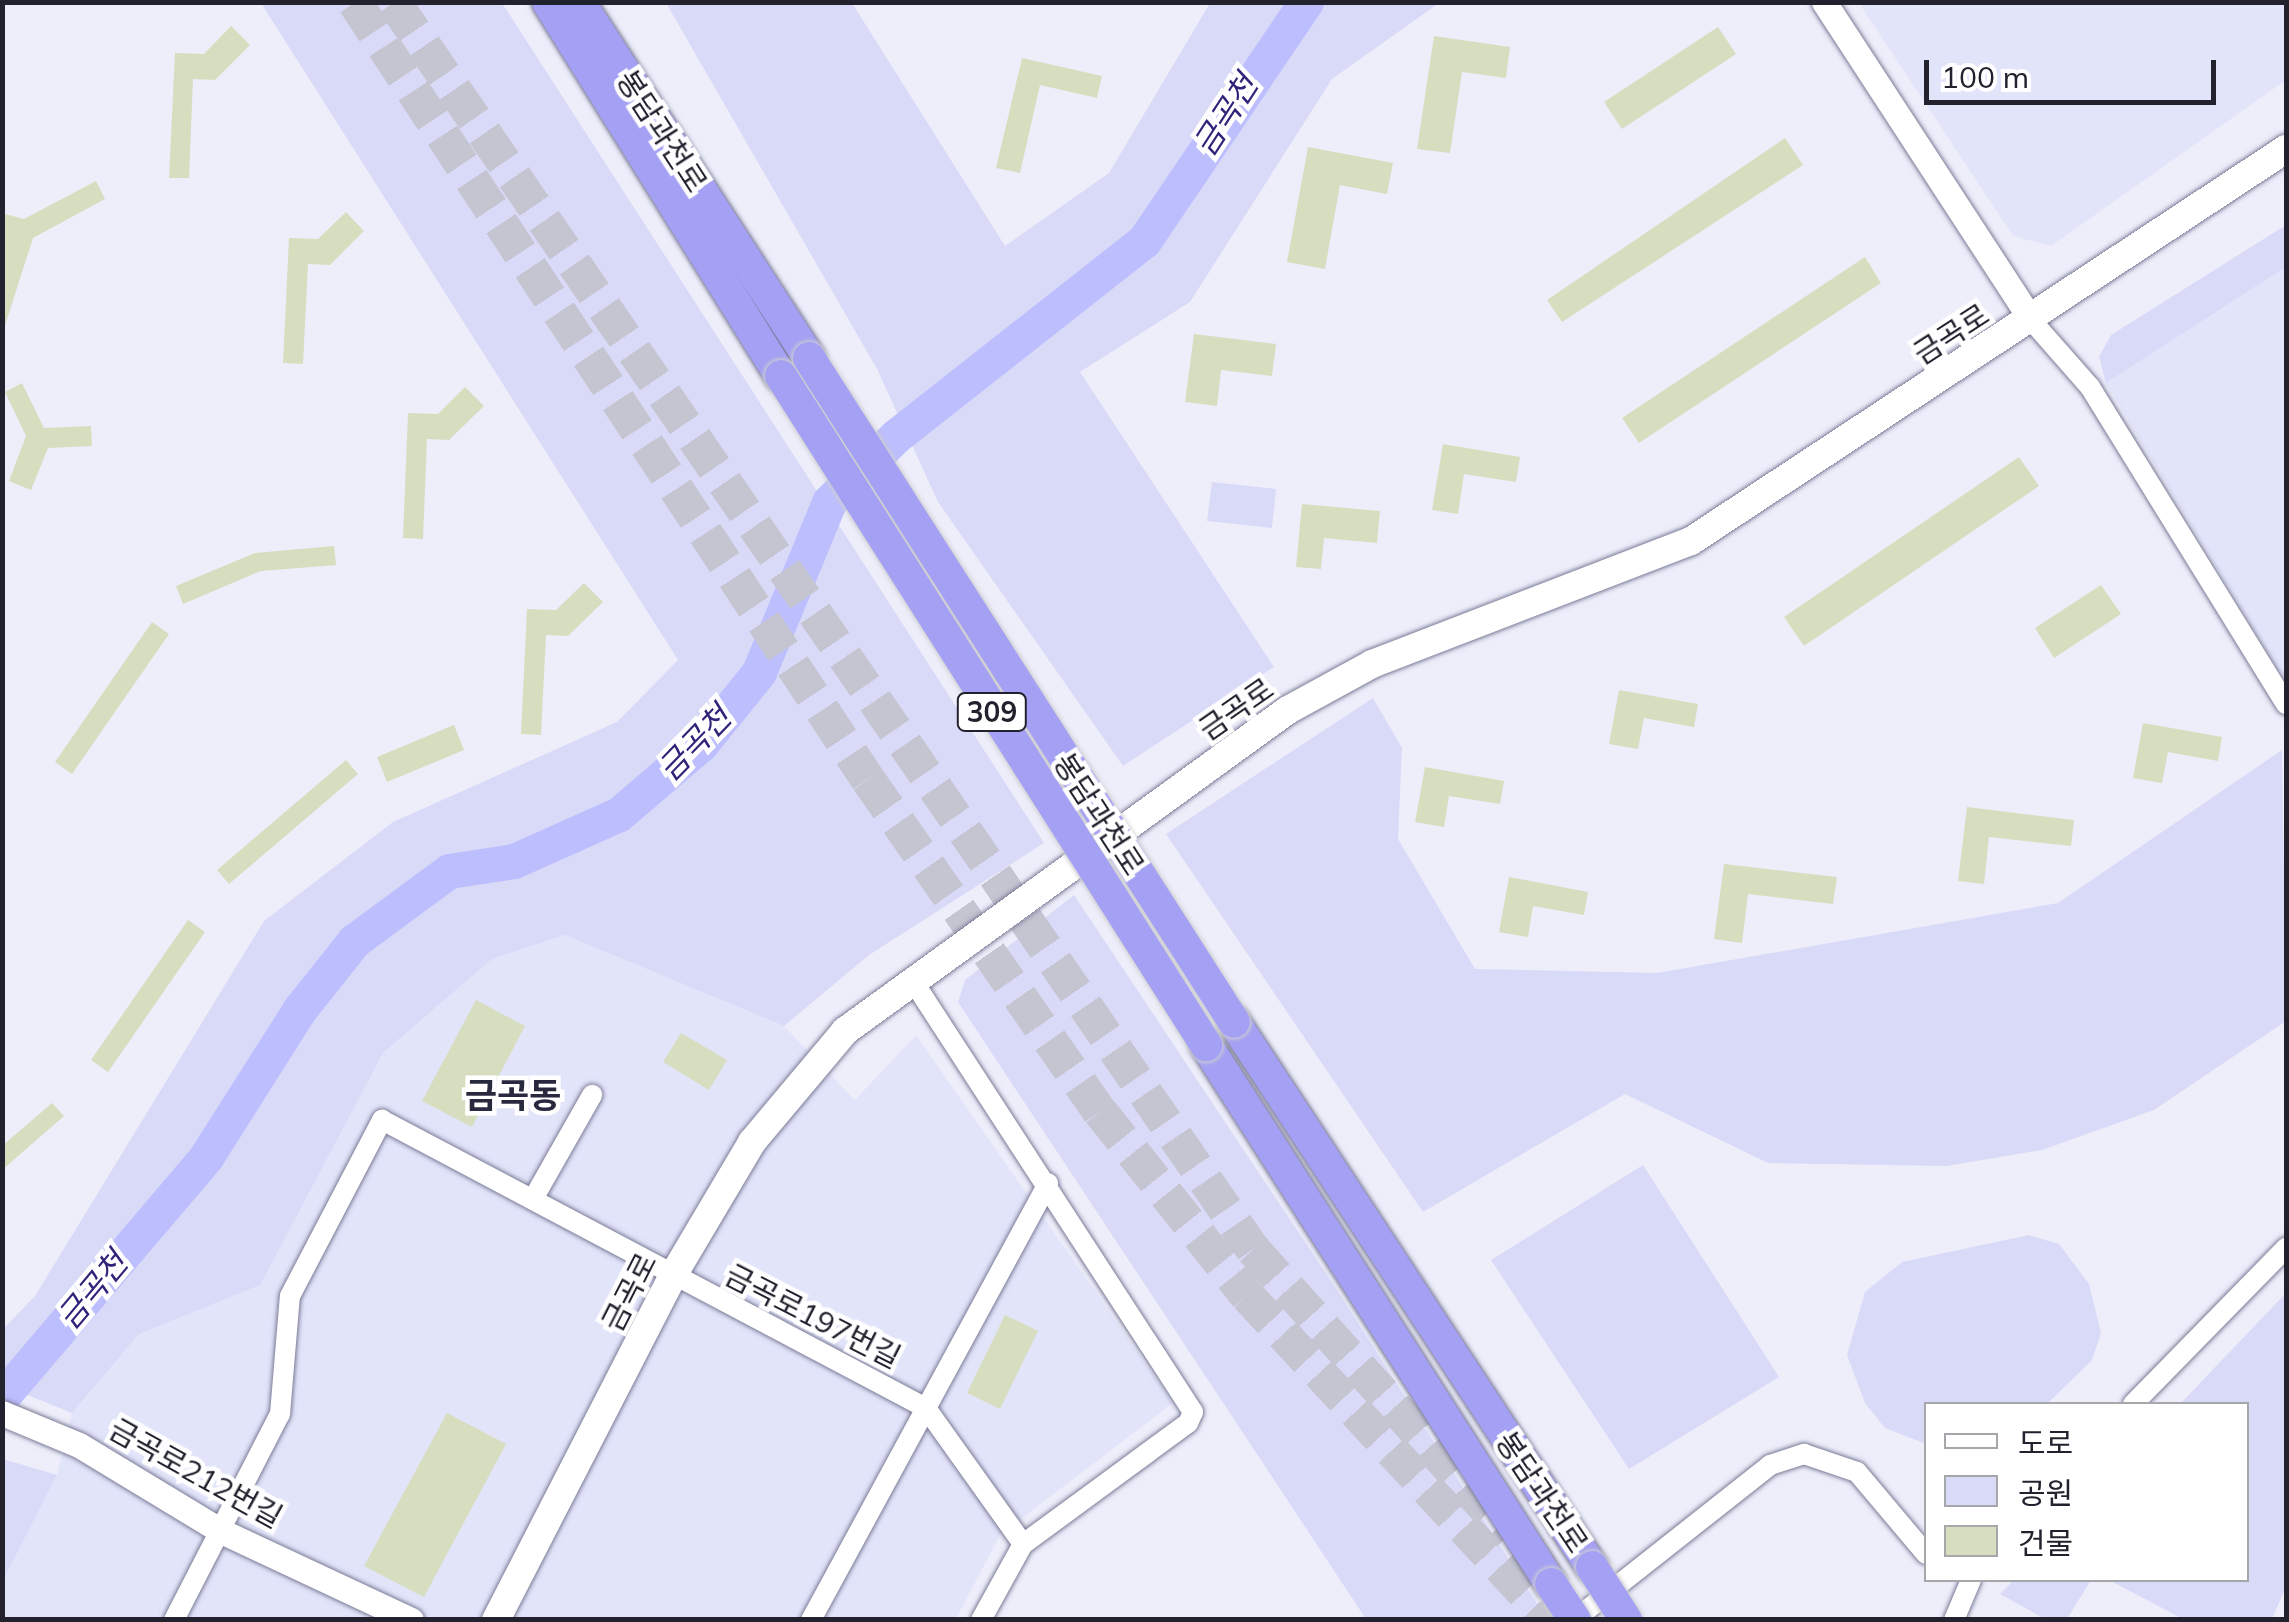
<!DOCTYPE html>
<meta charset="utf-8">
<style>
body{margin:0}
#map{position:relative;width:2289px;height:1622px;overflow:hidden;background:#edeefa;font-family:Mulish,"Noto Sans KR",sans-serif}
div>[style]{position:absolute}
[style*='--x']{left:calc(var(--x)*1px);top:calc(var(--y)*1px);width:calc(var(--w)*1px);rotate:calc(var(--a)*1deg)}
.built>*{inset:0;background:#e2e4fa}
.green>*{inset:0;background:#d9daf8}
.river>*{height:35px;margin:-17.5px;padding:0 17.5px;transform-origin:17.5px;border-radius:17.5px;background:#bdbefd}
.building>*{inset:0;background:#d6debf}
.motorway-tunnel>*{height:35px;margin-top:-17.5px;transform-origin:0;background:repeating-linear-gradient(90deg,#c4c5d1 0 35px,transparent 0 53px)}
.roads{filter:drop-shadow(0 0 2px #7b7b97) drop-shadow(0 0 2px #7b7b97)}
.minor>*{height:20px;margin:-10px;padding:0 10px;transform-origin:10px;border-radius:10px;background:#fff}
.tertiary>*{height:25px;margin:-12.5px;padding:0 12.5px;transform-origin:12.5px;border-radius:12.5px;background:#fff}
.secondary>*{height:28px;margin:-14px;padding:0 14px;transform-origin:14px;border-radius:14px;background:#fff}
.trunk>*{height:32px;margin:-16px;padding:0 16px;transform-origin:16px;border-radius:16px;background:#a4a0f4}
.bridges{filter:drop-shadow(0 0 2px #ceced1) drop-shadow(0 0 2px #ceced1)}
.trunk-bridge>*{height:32px;margin:-16px;padding:0 16px;transform-origin:16px;border-radius:16px;background:#a4a0f4}
span{translate:-50% -50%;white-space:nowrap;text-align:center;line-height:1.15;-webkit-text-stroke:9px #fff;paint-order:stroke}
.shield-label span{padding:2px 8px;background:#fff;border:2px solid;border-radius:8px;-webkit-text-stroke-width:0}
.shield-label{font-size:28px;color:#21222d;font-weight:700}
.street-label{font-size:30px;color:#21222d}
.water-label{font-size:32px;color:#32227a;font-style:italic}
.quarter-label{font-size:35px;color:#28283f;font-weight:700}
.frame{position:absolute;inset:0;border:5px solid #21222d;pointer-events:none}
.legend{position:absolute;left:1924px;top:1402px;width:325px;height:180px;box-sizing:border-box;background:#fff;border:2px solid #a6a7ab;margin:0;padding:12px 18px;list-style:none;font-size:30px;color:#21222d}
.legend li{display:flex;align-items:center;gap:20px;height:50px}
.legend b{width:50px;border:2px solid #a6a7ab}
.scale{position:absolute;left:1924px;top:60px;width:292px;height:45px;box-sizing:border-box;border:5px solid #21222d;border-top:0;padding-left:12px;font-size:30px;line-height:35px;white-space:nowrap;color:#21222d;-webkit-text-stroke:8px #fff;paint-order:stroke}
</style>
<div id="map">
<div class="built">
<i style="clip-path:polygon(1859px 3px,2286px 3px,2286px 80px,2051px 246px,2013px 236px)"></i>
<i style="clip-path:polygon(2286px 267px,2286px 683px,2106px 383px)"></i>
<i style="clip-path:polygon(565px 935px,784px 1026px,855px 1100px,916px 1035px,1173px 1403px,1000px 1535px,956px 1619px,3px 1620px,2px 1580px,57px 1475px,72px 1413px,139px 1334px,260px 1284px,383px 1053px,492px 959px)"></i>
</div>
<div class="green">
<i style="clip-path:polygon(261px 3px,502px 3px,1044px 843px,869px 955px,784px 1026px,565px 935px,492px 959px,383px 1053px,260px 1285px,139px 1334px,72px 1413px,3px 1385px,3px 1329px,35px 1296px,264px 921px,393px 822px,617px 722px,678px 660px)"></i>
<i style="clip-path:polygon(666px 3px,852px 3px,1005px 246px,1109px 173px,1210px 3px,1439px 3px,1332px 79px,1190px 302px,1080px 372px,1274px 667px,1123px 766px,938px 502px,877px 369px)"></i>
<i style="clip-path:polygon(2286px 225px,2286px 267px,2106px 383px,2099px 357px,2111px 335px)"></i>
<i style="clip-path:polygon(1212px 482px,1276px 489px,1272px 528px,1207px 521px)"></i>
<i style="clip-path:polygon(1373px 698px,1402px 748px,1398px 839px,1475px 969px,1657px 973px,2058px 903px,2282px 750px,2286px 1021px,2154px 1110px,2042px 1150px,1947px 1166px,1768px 1163px,1625px 1094px,1423px 1212px,1166px 834px)"></i>
<i style="clip-path:polygon(1074px 895px,1333px 1284px,1547px 1619px,1366px 1619px,958px 1002px,965px 980px)"></i>
<i style="clip-path:polygon(1643px 1165px,1779px 1377px,1629px 1469px,1491px 1260px)"></i>
<i style="clip-path:polygon(2029px 1235px,2059px 1244px,2089px 1284px,2101px 1333px,2092px 1360px,2047px 1404px,1926px 1404px,1926px 1444px,1885px 1428px,1865px 1403px,1847px 1355px,1865px 1292px,1902px 1262px)"></i>
<i style="clip-path:polygon(2286px 1293px,2286px 1586px,2272px 1619px,2183px 1619px,2109px 1580px,2246px 1580px,2246px 1404px,2180px 1404px)"></i>
<i style="clip-path:polygon(3px 1459px,57px 1475px,3px 1580px,2px 1459px)"></i>
<i style="clip-path:polygon(2014px 1580px,2091px 1580px,2067px 1619px,2047px 1620px,2000px 1594px)"></i>
</div>
<div class="river">
<i style="--x:2;--y:1397;--w:315;--a:-49.6"></i>
<i style="--x:206;--y:1157;--w:175;--a:-57.6"></i>
<i style="--x:300;--y:1009;--w:87;--a:-51.5"></i>
<i style="--x:354;--y:941;--w:118;--a:-36.4"></i>
<i style="--x:449;--y:871;--w:66;--a:-8.7"></i>
<i style="--x:514;--y:861;--w:115;--a:-24.1"></i>
<i style="--x:619;--y:814;--w:108;--a:-40.5"></i>
<i style="--x:701;--y:744;--w:92;--a:-51.1"></i>
<i style="--x:759;--y:672;--w:184;--a:-67.6"></i>
<i style="--x:829;--y:502;--w:94;--a:-44.6"></i>
<i style="--x:896;--y:436;--w:315;--a:-38.2"></i>
<i style="--x:1144;--y:241;--w:289;--a:-55.9"></i>
</div>
<div class="building">
<i style="clip-path:polygon(231px 26px,250px 45px,215px 80px,193px 79px,189px 178px,169px 178px,175px 53px,204px 54px)"></i>
<i style="clip-path:polygon(1718px 27px,1736px 54px,1622px 129px,1604px 102px)"></i>
<i style="clip-path:polygon(1434px 36px,1510px 47px,1506px 78px,1462px 72px,1450px 153px,1417px 149px)"></i>
<i style="clip-path:polygon(1022px 58px,1102px 76px,1097px 98px,1040px 85px,1020px 173px,996px 168px)"></i>
<i style="clip-path:polygon(1785px 138px,1803px 165px,1562px 322px,1547px 300px)"></i>
<i style="clip-path:polygon(1308px 147px,1393px 163px,1387px 194px,1340px 185px,1325px 269px,1287px 262px)"></i>
<i style="clip-path:polygon(96px 181px,105px 199px,33px 238px,2px 335px,5px 214px,24px 219px)"></i>
<i style="clip-path:polygon(346px 212px,364px 231px,330px 265px,308px 264px,303px 364px,283px 363px,289px 238px,318px 239px)"></i>
<i style="clip-path:polygon(1865px 257px,1881px 283px,1639px 443px,1622px 418px)"></i>
<i style="clip-path:polygon(1194px 334px,1276px 344px,1272px 376px,1221px 370px,1217px 406px,1185px 402px)"></i>
<i style="clip-path:polygon(22px 383px,44px 428px,91px 426px,92px 446px,48px 448px,31px 490px,9px 481px,26px 436px,5px 392px)"></i>
<i style="clip-path:polygon(465px 387px,484px 406px,449px 440px,427px 439px,423px 539px,403px 538px,408px 413px,438px 414px)"></i>
<i style="clip-path:polygon(1443px 444px,1520px 457px,1516px 482px,1464px 474px,1458px 514px,1432px 510px)"></i>
<i style="clip-path:polygon(2019px 457px,2039px 486px,1804px 646px,1784px 617px)"></i>
<i style="clip-path:polygon(1302px 504px,1380px 511px,1377px 543px,1324px 538px,1321px 569px,1296px 567px)"></i>
<i style="clip-path:polygon(334px 546px,336px 565px,261px 571px,183px 604px,176px 586px,255px 553px)"></i>
<i style="clip-path:polygon(584px 583px,603px 602px,568px 636px,546px 635px,541px 735px,521px 734px,527px 609px,556px 610px)"></i>
<i style="clip-path:polygon(2101px 585px,2121px 614px,2054px 658px,2035px 628px)"></i>
<i style="clip-path:polygon(152px 622px,169px 634px,72px 774px,55px 762px)"></i>
<i style="clip-path:polygon(1619px 690px,1698px 704px,1694px 727px,1644px 718px,1638px 749px,1609px 744px)"></i>
<i style="clip-path:polygon(2143px 723px,2222px 737px,2218px 761px,2168px 752px,2162px 783px,2133px 778px)"></i>
<i style="clip-path:polygon(454px 725px,464px 750px,387px 782px,377px 757px)"></i>
<i style="clip-path:polygon(346px 760px,358px 774px,229px 884px,217px 870px)"></i>
<i style="clip-path:polygon(1425px 767px,1504px 781px,1500px 804px,1449px 796px,1444px 827px,1415px 822px)"></i>
<i style="clip-path:polygon(1967px 807px,2074px 820px,2071px 846px,1989px 837px,1984px 884px,1958px 881px)"></i>
<i style="clip-path:polygon(1724px 864px,1837px 877px,1833px 904px,1748px 894px,1742px 943px,1714px 939px)"></i>
<i style="clip-path:polygon(1509px 877px,1588px 892px,1584px 915px,1533px 906px,1528px 937px,1499px 932px)"></i>
<i style="clip-path:polygon(188px 920px,205px 932px,108px 1072px,91px 1060px)"></i>
<i style="clip-path:polygon(476px 1000px,525px 1026px,472px 1127px,422px 1101px)"></i>
<i style="clip-path:polygon(681px 1033px,727px 1060px,709px 1090px,663px 1062px)"></i>
<i style="clip-path:polygon(52px 1103px,64px 1116px,2px 1170px,2px 1146px)"></i>
<i style="clip-path:polygon(1005px 1315px,1038px 1331px,1000px 1409px,967px 1393px)"></i>
<i style="clip-path:polygon(447px 1413px,506px 1444px,424px 1597px,364px 1566px)"></i>
</div>
<div class="motorway-tunnel">
<i style="--x:355;--y:2;--w:931;--a:56.57"></i>
<i style="--x:868;--y:779;--w:405;--a:55.1"></i>
<i style="--x:1100;--y:1111;--w:236;--a:51.4"></i>
<i style="--x:1247;--y:1295;--w:444;--a:47"></i>
<i style="--x:394;--y:2;--w:1514;--a:55.44"></i>
<i style="--x:1253;--y:1249;--w:384;--a:48"></i>
</div>
<div class="roads">
<div class="minor">
<i style="--x:2032;--y:321;--w:88;--a:48.7"></i>
<i style="--x:2090;--y:387;--w:373;--a:58.3"></i>
<i style="--x:913;--y:981;--w:514;--a:56.99"></i>
<i style="--x:1193;--y:1412;--w:12;--a:114"></i>
<i style="--x:1188;--y:1423;--w:205;--a:143.7"></i>
<i style="--x:1023;--y:1544;--w:87;--a:118.9"></i>
<i style="--x:533;--y:1199;--w:120;--a:-60.4"></i>
<i style="--x:2133;--y:1404;--w:219;--a:-45.6"></i>
<i style="--x:174;--y:1620;--w:232;--a:-62.8"></i>
<i style="--x:280;--y:1414;--w:118;--a:-85.2"></i>
<i style="--x:290;--y:1296;--w:199;--a:-62.4"></i>
<i style="--x:382;--y:1120;--w:616;--a:27.9"></i>
<i style="--x:926;--y:1408;--w:167;--a:54.5"></i>
<i style="--x:811;--y:1620;--w:497;--a:-61.5"></i>
<i style="--x:1574;--y:1620;--w:250;--a:-38.3"></i>
<i style="--x:1770;--y:1465;--w:36;--a:-18"></i>
<i style="--x:1804;--y:1454;--w:56;--a:18.8"></i>
<i style="--x:1857;--y:1472;--w:107;--a:49.9"></i>
<i style="--x:1954;--y:1620;--w:43;--a:-67"></i>
</div>
<div class="tertiary">
<i style="--x:1824;--y:2;--w:381;--a:56.9"></i>
<i style="--x:2;--y:1413;--w:83;--a:22.6"></i>
<i style="--x:79;--y:1445;--w:166;--a:31.2"></i>
<i style="--x:221;--y:1531;--w:210;--a:25.1"></i>
</div>
<div class="secondary">
<i style="--x:496;--y:1620;--w:386;--a:-62.8"></i>
<i style="--x:672;--y:1277;--w:157;--a:-59.3"></i>
<i style="--x:752;--y:1142;--w:145;--a:-50"></i>
<i style="--x:845;--y:1031;--w:547;--a:-35.93"></i>
<i style="--x:1288;--y:710;--w:96;--a:-28.7"></i>
<i style="--x:1372;--y:664;--w:342;--a:-21.1"></i>
<i style="--x:1691;--y:541;--w:713;--a:-33.38"></i>
</div>
<div class="trunk">
<i style="--x:548;--y:2;--w:441;--a:58.1"></i>
<i style="--x:579;--y:2;--w:424;--a:57.1"></i>
<i style="--x:1234;--y:1022;--w:652;--a:56.7"></i>
<i style="--x:1206;--y:1045;--w:640;--a:57.38"></i>
</div>
</div>
<div class="bridges">
<div class="trunk-bridge">
<i style="--x:809;--y:358;--w:788;--a:57.38"></i>
<i style="--x:781;--y:376;--w:793;--a:57.57"></i>
<i style="--x:1592;--y:1567;--w:63;--a:57.3"></i>
<i style="--x:1551;--y:1584;--w:43;--a:56.3"></i>
</div>
</div>
<div class="shield-label">
<span style="left:992px;top:712px">309</span>
</div>
<div class="street-label">
<span style="left:662px;top:131px;rotate:57deg">봉담과천로</span>
<span style="left:1951px;top:334px;rotate:-33deg">금곡로</span>
<span style="left:1236px;top:709px;rotate:-35deg">금곡로</span>
<span style="left:1099px;top:814px;rotate:57deg">봉담과천로</span>
<span style="left:629px;top:1292px;rotate:-63deg">금곡로</span>
<span style="left:813px;top:1316px;rotate:27deg">금곡로197번길</span>
<span style="left:196px;top:1473px;rotate:29deg">금곡로212번길</span>
<span style="left:1542px;top:1492px;rotate:56deg">봉담과천로</span>
</div>
<div class="water-label">
<span style="left:1225px;top:115px;rotate:-57deg">금곡천</span>
<span style="left:694px;top:743px;rotate:-46deg">금곡천</span>
<span style="left:92px;top:1290px;rotate:-50deg">금곡천</span>
</div>
<div class="quarter-label">
<span style="left:513px;top:1095px">금곡동</span>
</div>
<div class="frame"></div>
<ul class="legend">
<li><b style="height:12px;background:#fff"></b>도로</li>
<li><b style="height:28px;background:#d9daf8"></b>공원</li>
<li><b style="height:28px;background:#d6debf"></b>건물</li>
</ul>
<div class="scale">100 m</div>
</div>
